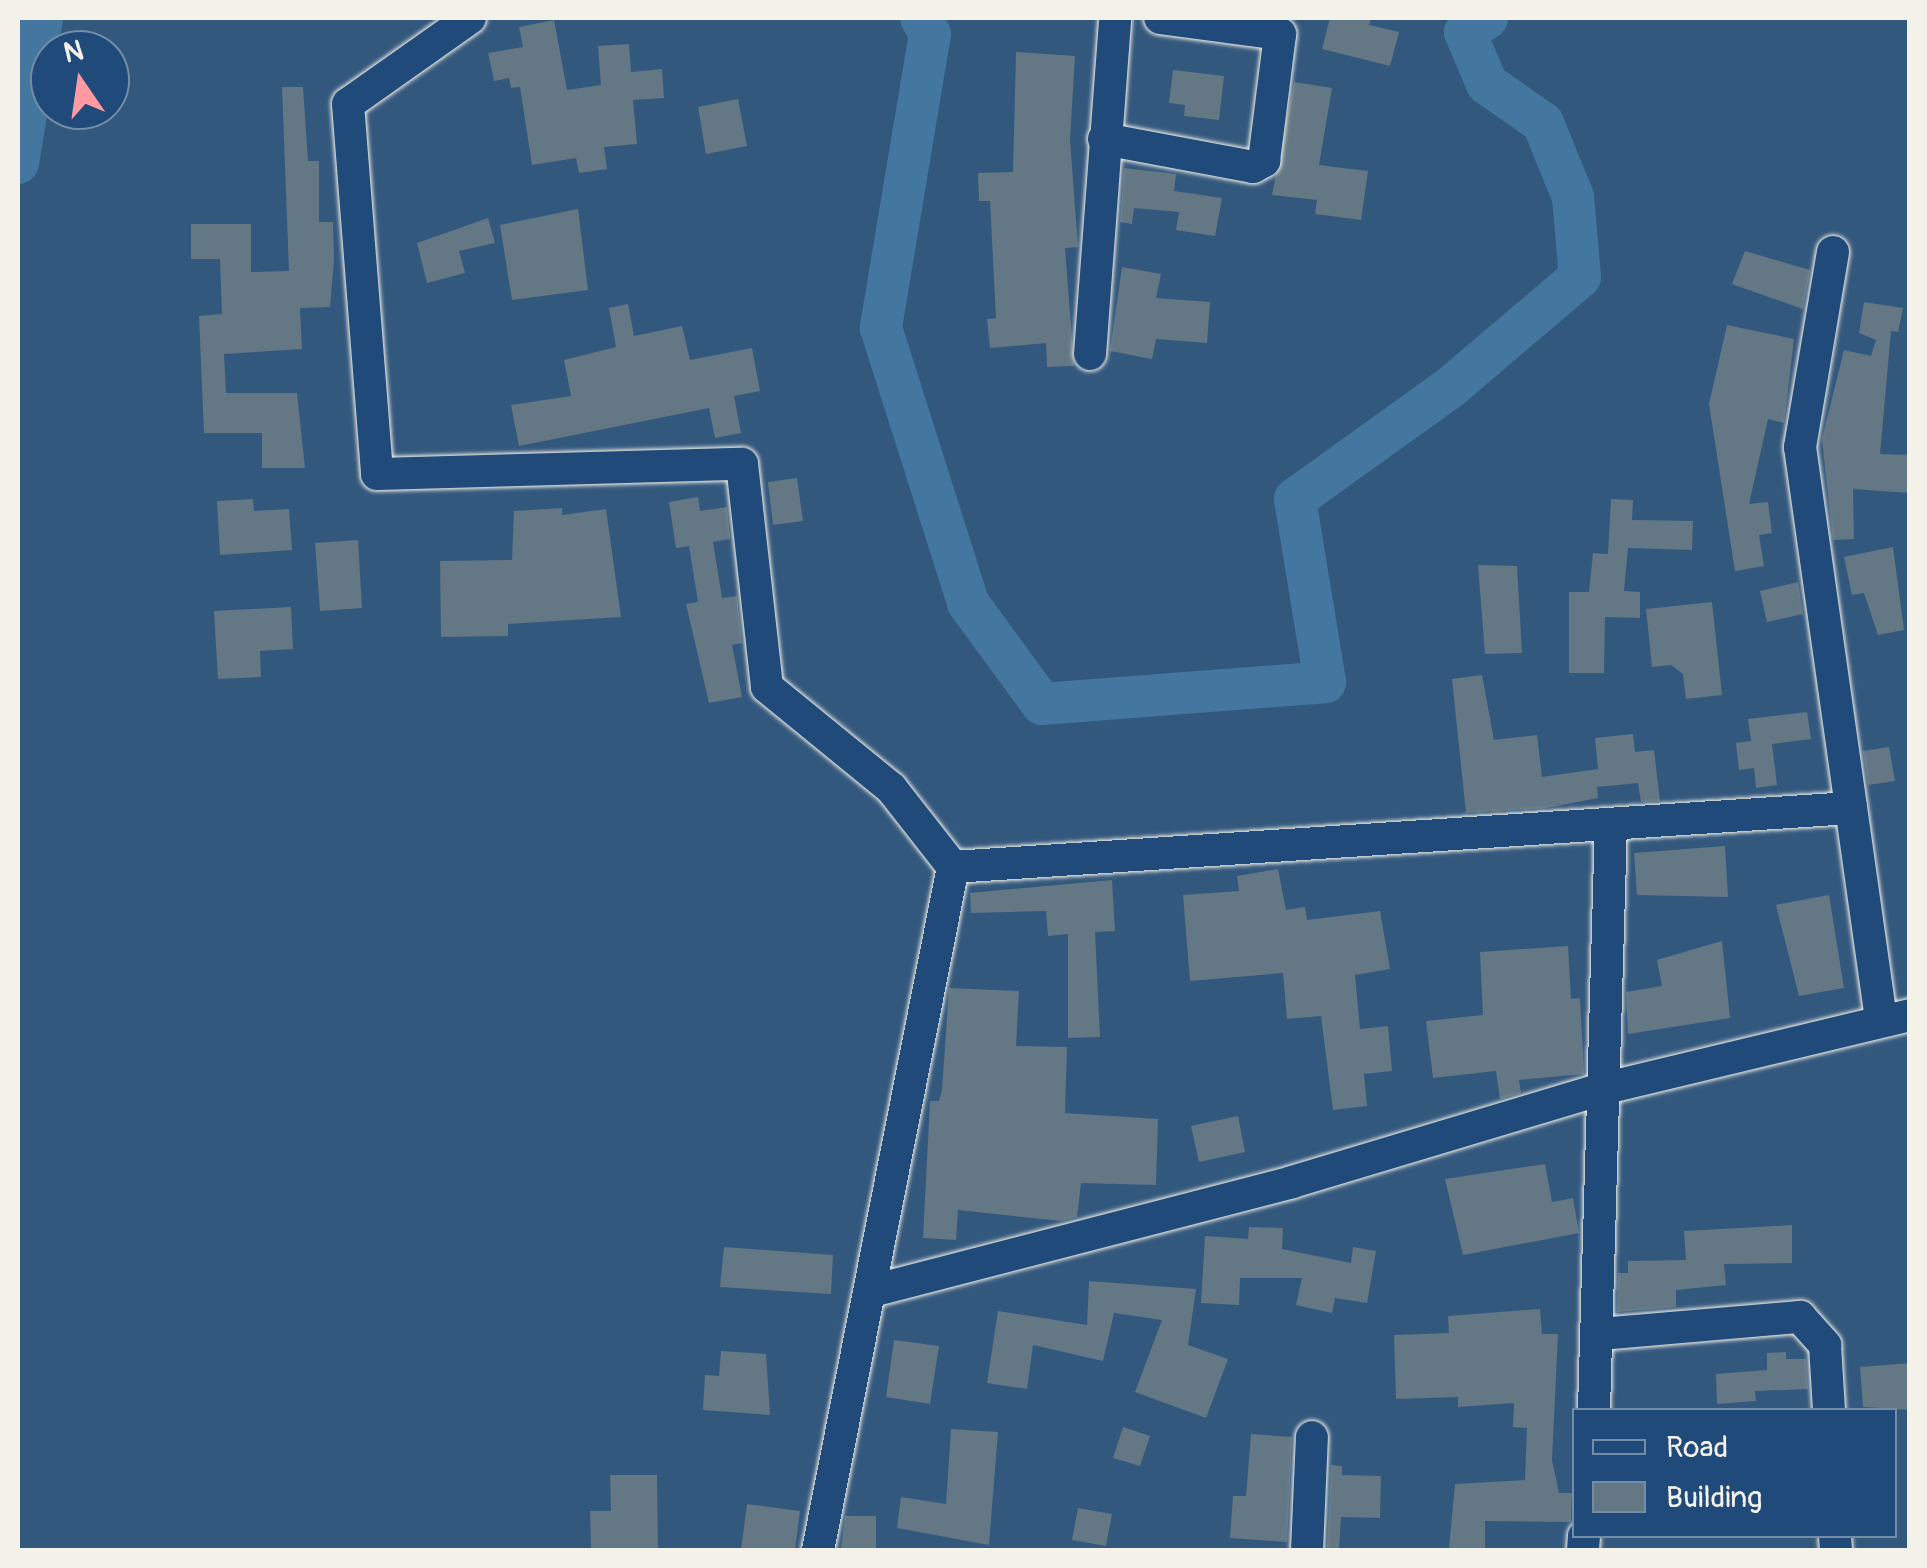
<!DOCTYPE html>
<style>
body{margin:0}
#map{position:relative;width:1927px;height:1568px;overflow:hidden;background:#33587d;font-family:Pangolin,sans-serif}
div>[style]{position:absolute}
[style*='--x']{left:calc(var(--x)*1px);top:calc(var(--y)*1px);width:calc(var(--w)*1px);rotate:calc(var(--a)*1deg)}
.river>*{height:42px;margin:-21px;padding:0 21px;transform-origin:21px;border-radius:21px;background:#4377a0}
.building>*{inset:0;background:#637785}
.roads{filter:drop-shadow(0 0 2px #f4f1e8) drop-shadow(0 0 2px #f4f1e8)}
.minor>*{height:32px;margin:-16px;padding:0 16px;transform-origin:16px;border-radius:16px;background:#1f4a7a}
span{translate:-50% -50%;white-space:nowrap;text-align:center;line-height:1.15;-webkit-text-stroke:8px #1f4a7a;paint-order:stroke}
.frame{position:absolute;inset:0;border:20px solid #f4f1e8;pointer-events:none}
.legend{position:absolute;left:1572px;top:1408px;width:325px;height:130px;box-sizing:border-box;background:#1f4a7a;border:2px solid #748da6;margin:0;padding:12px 18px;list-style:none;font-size:30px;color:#f4f1e8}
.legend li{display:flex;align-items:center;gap:20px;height:50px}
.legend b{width:50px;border:2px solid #748da6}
.north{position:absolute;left:30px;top:30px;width:100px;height:100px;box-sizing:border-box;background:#1f4a7a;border:2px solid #748da6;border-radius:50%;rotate:347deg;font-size:28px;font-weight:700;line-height:40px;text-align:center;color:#f4f1e8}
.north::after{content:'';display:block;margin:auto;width:35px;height:45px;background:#ff9aa2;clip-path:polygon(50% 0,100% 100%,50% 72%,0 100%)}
</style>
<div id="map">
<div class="river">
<i style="--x:921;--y:18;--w:18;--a:61"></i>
<i style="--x:930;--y:34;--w:298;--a:99.5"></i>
<i style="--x:881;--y:328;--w:288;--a:72.4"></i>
<i style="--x:968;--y:603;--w:125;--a:53.8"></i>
<i style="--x:1042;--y:704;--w:284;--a:-4.4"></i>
<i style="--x:1325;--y:682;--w:185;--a:-99.3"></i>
<i style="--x:1295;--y:499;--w:193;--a:-35.7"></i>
<i style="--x:1452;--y:386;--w:168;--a:-40.4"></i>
<i style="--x:1580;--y:277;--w:80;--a:-95"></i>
<i style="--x:1573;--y:197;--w:80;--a:-112.1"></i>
<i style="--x:1543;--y:123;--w:68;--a:-145.1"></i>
<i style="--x:1487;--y:84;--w:56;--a:-112.9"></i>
<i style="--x:1465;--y:32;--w:26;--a:-32"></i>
<i style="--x:18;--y:163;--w:147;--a:-80.6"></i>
</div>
<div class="building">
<i style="clip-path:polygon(1330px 18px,1371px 18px,1369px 25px,1399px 32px,1390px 66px,1322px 49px)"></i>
<i style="clip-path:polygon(554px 20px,567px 90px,601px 85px,598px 46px,629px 44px,631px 72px,662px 69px,664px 98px,633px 100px,637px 144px,604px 147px,607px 169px,579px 173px,576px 158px,532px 165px,520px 87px,511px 88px,509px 78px,494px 81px,488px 53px,523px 47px,519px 27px)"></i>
<i style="clip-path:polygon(1016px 52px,1075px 56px,1070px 140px,1078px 247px,1065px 248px,1074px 366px,1047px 367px,1046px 343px,990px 348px,987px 319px,996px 318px,990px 201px,979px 201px,978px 173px,1013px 172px)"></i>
<i style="clip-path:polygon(1173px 70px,1224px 76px,1219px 120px,1184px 116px,1185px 105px,1169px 103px)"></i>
<i style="clip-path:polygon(1294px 82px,1332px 88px,1319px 165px,1368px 171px,1361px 220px,1315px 214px,1317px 200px,1272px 195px)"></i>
<i style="clip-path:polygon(282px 87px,303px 87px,308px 161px,319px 161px,319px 222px,333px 222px,334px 260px,330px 307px,300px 308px,302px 349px,224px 354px,226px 393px,297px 393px,305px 468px,262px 468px,262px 433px,204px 433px,199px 316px,222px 314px,220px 259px,191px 259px,191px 224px,251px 224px,251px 272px,289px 271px)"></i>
<i style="clip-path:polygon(738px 99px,747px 146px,706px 154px,698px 107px)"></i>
<i style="clip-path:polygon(1124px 168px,1176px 174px,1174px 191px,1222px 198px,1215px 236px,1176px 230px,1179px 212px,1134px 208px,1132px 224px,1120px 222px)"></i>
<i style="clip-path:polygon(578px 209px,588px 290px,512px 300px,500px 225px)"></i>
<i style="clip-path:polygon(488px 218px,495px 243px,459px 251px,465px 273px,427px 283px,417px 243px)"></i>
<i style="clip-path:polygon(1745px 251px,1810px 270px,1803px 309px,1732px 284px)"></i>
<i style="clip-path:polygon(1122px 267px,1161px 274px,1156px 298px,1210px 302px,1207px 343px,1156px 339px,1152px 359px,1110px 351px)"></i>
<i style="clip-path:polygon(1864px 302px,1903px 308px,1898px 332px,1891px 331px,1880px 454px,1910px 455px,1910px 493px,1853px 489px,1854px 539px,1833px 540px,1822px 439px,1844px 350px,1871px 356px,1876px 340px,1859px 333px)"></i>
<i style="clip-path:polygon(628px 304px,634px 336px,682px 326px,690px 360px,752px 348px,760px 391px,734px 396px,741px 433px,715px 438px,709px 408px,519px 446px,511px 405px,571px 396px,564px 360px,616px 347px,609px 308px)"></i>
<i style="clip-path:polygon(1727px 325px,1794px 339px,1784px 423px,1768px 419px,1749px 504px,1768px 502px,1772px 533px,1759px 535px,1764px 566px,1735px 571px,1709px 404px)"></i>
<i style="clip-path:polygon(797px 478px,803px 521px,773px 525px,768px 482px)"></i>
<i style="clip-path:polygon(698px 497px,700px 511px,727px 507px,730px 539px,713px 542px,722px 598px,737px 596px,742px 643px,732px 645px,742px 697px,709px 703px,686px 604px,698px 602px,689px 546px,676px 548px,669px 502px)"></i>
<i style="clip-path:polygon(253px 499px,254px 511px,289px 509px,292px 550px,220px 555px,217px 501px)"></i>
<i style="clip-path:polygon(1611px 499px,1633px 500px,1632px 520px,1693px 521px,1692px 550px,1628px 548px,1624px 591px,1640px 592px,1640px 618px,1605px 617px,1604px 673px,1569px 673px,1569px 592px,1589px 592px,1593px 553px,1608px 554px)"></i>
<i style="clip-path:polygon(562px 508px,562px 515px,606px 509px,621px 617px,508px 624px,508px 636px,441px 637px,440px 561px,512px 560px,514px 511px)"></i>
<i style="clip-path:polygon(358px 540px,362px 608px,320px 611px,315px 543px)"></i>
<i style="clip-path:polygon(1893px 547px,1904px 630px,1878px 635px,1864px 593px,1852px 595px,1844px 557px)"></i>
<i style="clip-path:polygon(1478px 565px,1517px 566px,1522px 653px,1485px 654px)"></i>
<i style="clip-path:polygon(1798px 582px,1803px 614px,1767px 622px,1760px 591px)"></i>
<i style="clip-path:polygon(1712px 602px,1722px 695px,1686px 699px,1683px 674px,1671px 665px,1652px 667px,1646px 609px)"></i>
<i style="clip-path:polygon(291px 607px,293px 649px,260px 651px,261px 677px,218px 679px,214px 611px)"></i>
<i style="clip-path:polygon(1482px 675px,1494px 740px,1537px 735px,1542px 777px,1598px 769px,1595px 738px,1633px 734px,1635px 752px,1654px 750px,1660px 801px,1641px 802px,1638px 783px,1597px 787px,1598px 798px,1546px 808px,1466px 813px,1452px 679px)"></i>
<i style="clip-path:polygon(1807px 712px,1811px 739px,1772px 744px,1777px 785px,1756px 788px,1754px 768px,1739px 770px,1736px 743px,1751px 741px,1748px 719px)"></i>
<i style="clip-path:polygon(1889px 747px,1895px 781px,1868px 785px,1863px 751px)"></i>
<i style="clip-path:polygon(1725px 846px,1728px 897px,1637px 895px,1634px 853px)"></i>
<i style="clip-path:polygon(1278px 869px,1286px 910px,1305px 907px,1307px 920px,1380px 911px,1390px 969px,1355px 975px,1360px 1029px,1388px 1026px,1392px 1071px,1364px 1074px,1367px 1106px,1333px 1110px,1321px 1016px,1287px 1019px,1283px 973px,1190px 981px,1183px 895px,1239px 891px,1237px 876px)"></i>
<i style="clip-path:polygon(1112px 880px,1115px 931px,1095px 932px,1100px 1037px,1068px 1038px,1068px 934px,1048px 936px,1046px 911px,971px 913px,970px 893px)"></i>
<i style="clip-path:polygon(1829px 895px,1844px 988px,1799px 996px,1776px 905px)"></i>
<i style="clip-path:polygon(1722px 941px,1730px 1018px,1628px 1034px,1626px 992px,1662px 986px,1657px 960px)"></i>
<i style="clip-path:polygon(1568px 946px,1571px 999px,1580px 998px,1584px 1074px,1519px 1080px,1521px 1093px,1500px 1099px,1496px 1071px,1433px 1078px,1426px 1021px,1483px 1015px,1480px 952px)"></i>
<i style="clip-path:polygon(949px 988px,1019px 991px,1016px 1046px,1067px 1047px,1065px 1113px,1158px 1119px,1156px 1185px,1081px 1183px,1077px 1217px,1061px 1221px,958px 1210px,956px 1240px,923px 1238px,930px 1101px,939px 1101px,942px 1090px)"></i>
<i style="clip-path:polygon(1238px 1116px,1245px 1152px,1199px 1162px,1191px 1126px)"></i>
<i style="clip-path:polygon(1545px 1164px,1552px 1202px,1573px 1198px,1579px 1233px,1463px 1255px,1445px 1179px)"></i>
<i style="clip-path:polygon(1792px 1225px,1792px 1263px,1724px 1264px,1726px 1285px,1676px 1290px,1676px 1307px,1617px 1312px,1618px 1273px,1628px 1273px,1628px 1261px,1686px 1260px,1684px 1231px)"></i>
<i style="clip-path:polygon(1249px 1227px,1283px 1228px,1282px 1249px,1351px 1263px,1353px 1247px,1376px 1251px,1367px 1303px,1335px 1298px,1332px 1313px,1296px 1305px,1302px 1278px,1240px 1278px,1239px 1305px,1201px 1303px,1205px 1236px,1248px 1239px)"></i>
<i style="clip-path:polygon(724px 1247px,833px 1255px,831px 1294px,720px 1287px)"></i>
<i style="clip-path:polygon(1089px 1281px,1196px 1289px,1188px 1345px,1228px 1359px,1206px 1418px,1135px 1392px,1162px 1320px,1114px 1313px,1103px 1361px,1033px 1345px,1027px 1389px,987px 1383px,998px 1311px,1087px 1325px)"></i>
<i style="clip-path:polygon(1540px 1309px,1542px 1334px,1558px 1334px,1552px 1460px,1559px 1493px,1572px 1493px,1571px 1522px,1485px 1521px,1485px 1548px,1449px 1548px,1455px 1484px,1525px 1480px,1527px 1428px,1513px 1427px,1514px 1403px,1458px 1407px,1458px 1397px,1396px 1399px,1394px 1335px,1449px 1333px,1448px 1316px)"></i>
<i style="clip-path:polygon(894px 1340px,939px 1346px,930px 1404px,886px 1397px)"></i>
<i style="clip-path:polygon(721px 1351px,766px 1354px,770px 1415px,703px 1410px,705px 1375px,719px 1376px)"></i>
<i style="clip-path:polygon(1786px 1352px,1786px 1359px,1806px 1359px,1808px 1389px,1755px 1391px,1756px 1401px,1717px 1404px,1716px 1374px,1767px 1370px,1767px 1353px)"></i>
<i style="clip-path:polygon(1910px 1363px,1910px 1410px,1863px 1407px,1860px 1367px)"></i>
<i style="clip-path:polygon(1123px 1427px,1150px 1436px,1140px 1466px,1113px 1458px)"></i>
<i style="clip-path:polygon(951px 1429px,998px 1432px,989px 1545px,897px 1528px,901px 1497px,946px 1504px)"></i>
<i style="clip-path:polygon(1251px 1434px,1292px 1437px,1287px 1542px,1230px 1538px,1233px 1496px,1246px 1496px)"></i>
<i style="clip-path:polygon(1331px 1465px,1342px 1466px,1342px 1475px,1381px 1476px,1380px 1518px,1341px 1517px,1339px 1550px,1327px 1550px)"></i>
<i style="clip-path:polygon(610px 1475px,657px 1475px,658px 1550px,591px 1550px,590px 1511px,611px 1511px)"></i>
<i style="clip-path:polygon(747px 1504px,800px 1511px,795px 1550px,741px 1550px)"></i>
<i style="clip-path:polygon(1078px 1508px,1112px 1514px,1106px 1546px,1072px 1540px)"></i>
<i style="clip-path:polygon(845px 1516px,876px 1516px,876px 1550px,841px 1550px)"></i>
</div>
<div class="roads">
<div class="minor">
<i style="--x:470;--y:18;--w:149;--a:144.8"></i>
<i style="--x:348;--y:104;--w:371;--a:85.5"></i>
<i style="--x:377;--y:474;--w:365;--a:-1.6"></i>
<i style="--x:742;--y:464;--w:224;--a:83.6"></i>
<i style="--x:767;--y:687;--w:160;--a:39.2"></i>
<i style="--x:891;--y:788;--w:100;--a:51.9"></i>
<i style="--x:1104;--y:139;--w:152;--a:10.6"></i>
<i style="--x:1253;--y:167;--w:13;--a:-29"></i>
<i style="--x:1264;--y:161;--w:128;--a:-82.8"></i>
<i style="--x:1280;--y:34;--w:121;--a:-172.4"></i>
<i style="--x:1833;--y:252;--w:198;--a:99.6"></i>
<i style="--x:1800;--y:447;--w:578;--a:81.94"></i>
<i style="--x:1090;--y:354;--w:337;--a:-85.7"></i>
<i style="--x:872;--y:1291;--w:434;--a:-14.5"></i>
<i style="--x:1292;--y:1182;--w:328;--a:-16.7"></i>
<i style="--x:1606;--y:1088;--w:313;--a:-13.5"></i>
<i style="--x:1600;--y:1334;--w:201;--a:-4.9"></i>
<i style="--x:1800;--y:1317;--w:38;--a:48"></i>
<i style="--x:1825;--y:1345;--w:65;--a:86.5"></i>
<i style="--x:1594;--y:1410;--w:585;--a:-88.34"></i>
<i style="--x:1835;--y:1536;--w:14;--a:86"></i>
<i style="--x:818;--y:1550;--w:696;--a:-78.82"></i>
<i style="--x:953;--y:867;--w:900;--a:-3.76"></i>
<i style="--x:1307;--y:1550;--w:113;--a:-87.5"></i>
<i style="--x:1583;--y:1550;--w:14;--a:-86"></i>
</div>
</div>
<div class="frame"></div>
<ul class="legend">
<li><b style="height:12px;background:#1f4a7a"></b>Road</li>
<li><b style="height:28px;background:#637785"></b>Building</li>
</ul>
<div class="north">N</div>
</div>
